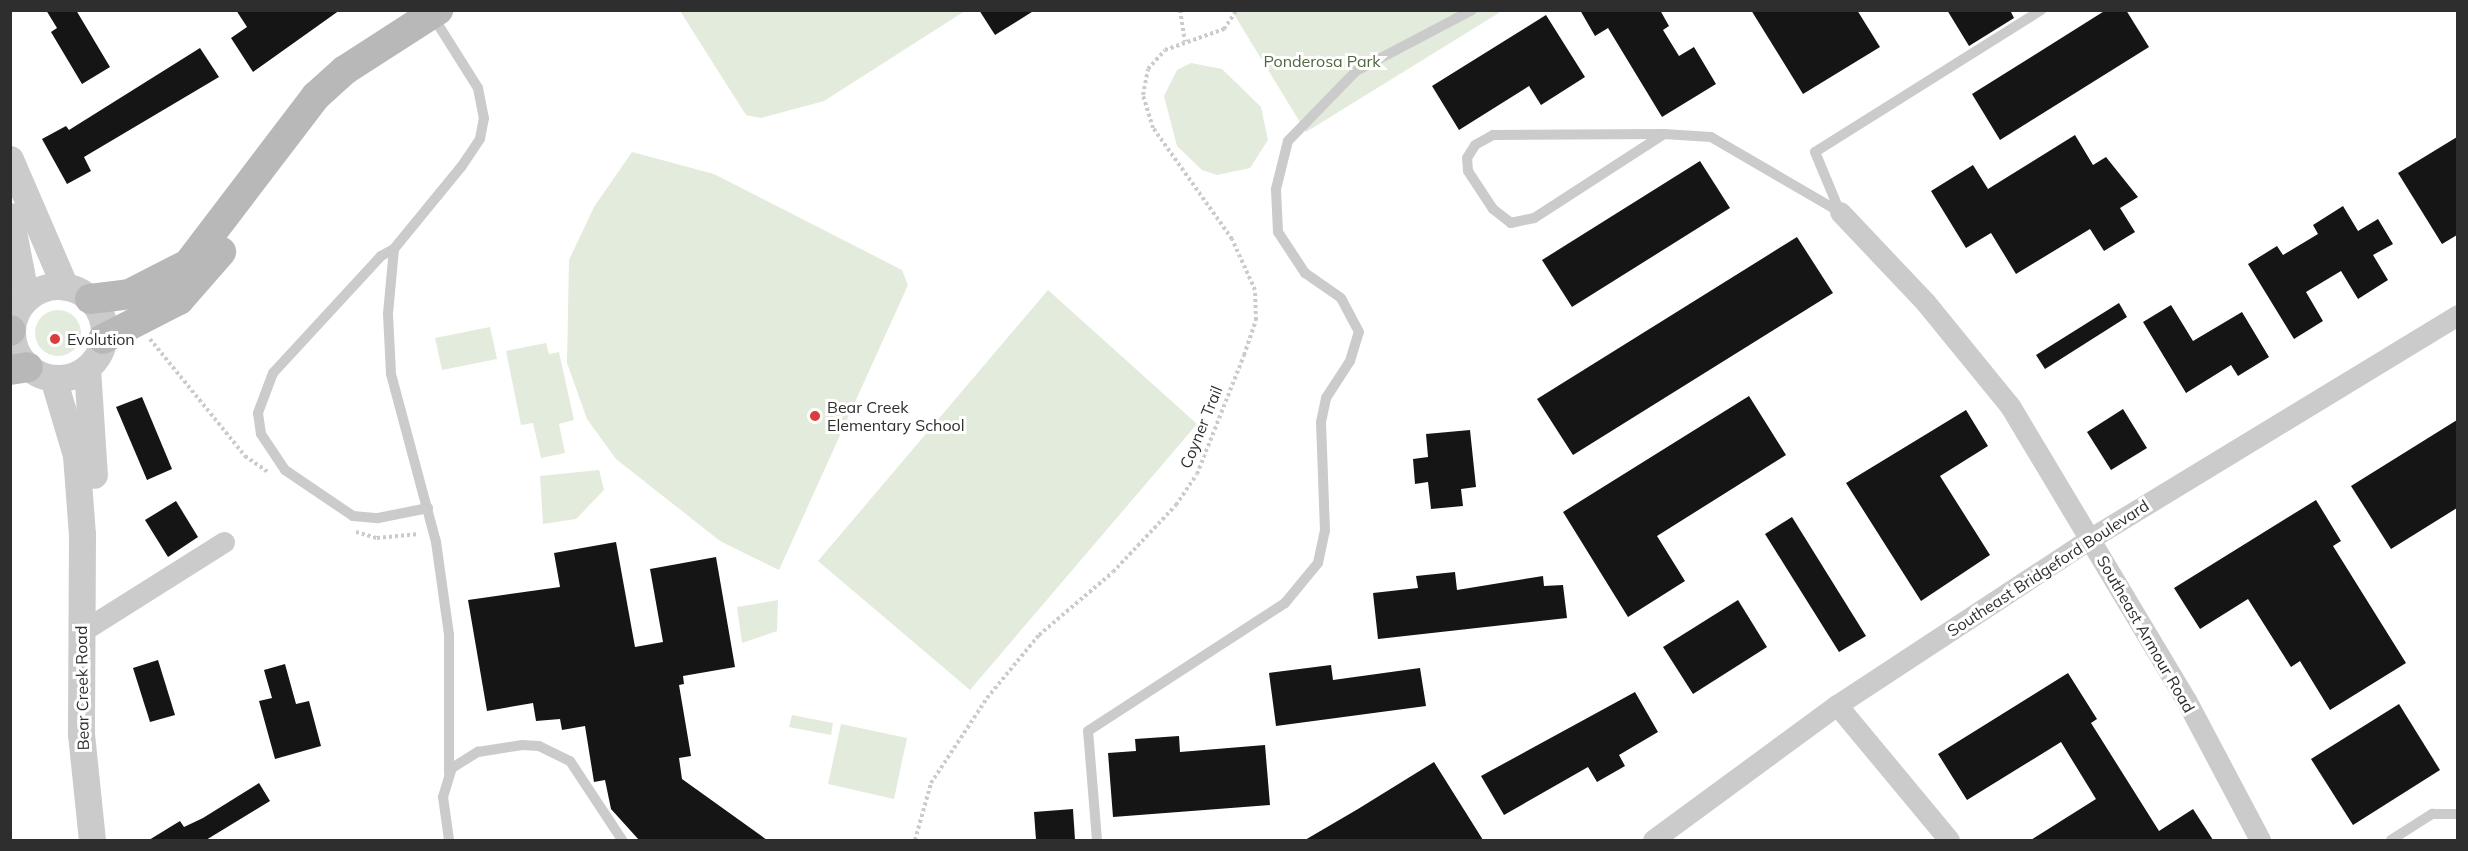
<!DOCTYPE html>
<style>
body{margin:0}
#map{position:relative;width:2468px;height:851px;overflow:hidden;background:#fff;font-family:Mulish,sans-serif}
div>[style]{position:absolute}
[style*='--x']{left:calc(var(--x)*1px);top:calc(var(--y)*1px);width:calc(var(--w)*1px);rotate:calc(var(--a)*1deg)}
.green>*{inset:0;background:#e3ebdd}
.round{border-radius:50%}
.building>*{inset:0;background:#151515}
.path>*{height:4px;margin-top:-2px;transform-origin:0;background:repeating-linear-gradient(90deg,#cbcbcb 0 3px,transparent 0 6px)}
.service>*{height:10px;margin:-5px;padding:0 5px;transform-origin:5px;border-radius:5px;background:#cbcbcb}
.minor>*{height:21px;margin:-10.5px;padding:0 10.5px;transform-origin:10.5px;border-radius:10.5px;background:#cbcbcb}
.tertiary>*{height:27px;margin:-13.5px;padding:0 13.5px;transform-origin:13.5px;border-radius:13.5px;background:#cbcbcb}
.tertiary>.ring{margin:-13.5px;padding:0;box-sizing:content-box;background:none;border:27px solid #cbcbcb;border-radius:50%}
.secondary>*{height:30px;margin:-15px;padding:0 15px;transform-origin:15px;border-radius:15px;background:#b8b8b8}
.dots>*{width:16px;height:16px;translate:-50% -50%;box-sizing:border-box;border:3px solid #fff;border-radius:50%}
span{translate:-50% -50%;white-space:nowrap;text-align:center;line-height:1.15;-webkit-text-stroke:6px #fff;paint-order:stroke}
.park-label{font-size:16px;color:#4e673e}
.poi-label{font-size:16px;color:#2e2e2e}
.left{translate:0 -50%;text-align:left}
.street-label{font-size:16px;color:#2e2e2e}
.frame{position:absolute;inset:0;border:12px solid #2e2e2e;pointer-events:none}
</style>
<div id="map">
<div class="green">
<i style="clip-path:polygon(680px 11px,965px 11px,824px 101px,761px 118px,746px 115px)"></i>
<i style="clip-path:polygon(1232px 11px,1502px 11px,1306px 132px)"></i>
<i style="clip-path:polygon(1191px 63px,1222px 69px,1261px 107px,1268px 140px,1250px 168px,1217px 175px,1202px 170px,1177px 146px,1164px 96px,1177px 70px)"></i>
<i style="clip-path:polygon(632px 152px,714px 174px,902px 270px,908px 285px,779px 570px,720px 541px,616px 459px,587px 419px,567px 363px,569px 260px,594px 207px)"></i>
<i style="clip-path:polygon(1048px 290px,1197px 424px,970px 690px,818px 561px)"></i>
<i class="round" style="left:35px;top:310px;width:46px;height:46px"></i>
<i style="clip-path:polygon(490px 327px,497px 359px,442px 370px,435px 338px)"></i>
<i style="clip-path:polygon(546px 343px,549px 354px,559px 352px,574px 420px,559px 424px,565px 453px,541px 458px,533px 423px,521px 425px,506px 351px)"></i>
<i style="clip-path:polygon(599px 470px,604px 490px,576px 519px,543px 524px,540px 476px)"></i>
<i style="clip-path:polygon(778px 600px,777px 631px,742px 643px,737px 607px)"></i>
<i style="clip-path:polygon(792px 715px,833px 723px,831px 735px,789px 727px)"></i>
<i style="clip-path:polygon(841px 724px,907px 738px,894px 799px,828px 784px)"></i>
</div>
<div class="building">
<i style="clip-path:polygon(46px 10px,76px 10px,110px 67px,82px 84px,51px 32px,57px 28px)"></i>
<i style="clip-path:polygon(236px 10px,340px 10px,253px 72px,231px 38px,247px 27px)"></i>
<i style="clip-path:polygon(979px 10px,1035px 10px,995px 35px)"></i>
<i style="clip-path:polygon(1580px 10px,1660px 10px,1669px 26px,1663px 30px,1679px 56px,1694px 47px,1716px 84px,1662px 117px,1608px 28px,1595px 36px)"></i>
<i style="clip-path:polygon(1751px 10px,1857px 10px,1880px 47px,1803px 94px)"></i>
<i style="clip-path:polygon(1947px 10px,2010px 10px,2014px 18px,1969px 46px)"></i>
<i style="clip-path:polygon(2106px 10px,2126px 10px,2149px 47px,2000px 140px,1972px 94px)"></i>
<i style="clip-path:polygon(1546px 15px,1585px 77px,1541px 105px,1529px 86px,1459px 130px,1432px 86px)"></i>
<i style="clip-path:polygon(200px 48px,219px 77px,84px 157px,91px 171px,67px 184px,42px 139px,66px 126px,69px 130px)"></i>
<i style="clip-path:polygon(2075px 135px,2093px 165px,2106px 157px,2138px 197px,2120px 208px,2135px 232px,2104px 251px,2090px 229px,2016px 274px,1991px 233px,1966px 248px,1931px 191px,1973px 165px,1988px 189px)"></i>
<i style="clip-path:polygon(2457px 137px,2457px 235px,2442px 244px,2398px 173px)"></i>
<i style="clip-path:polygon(1700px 161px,1730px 208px,1572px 307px,1542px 260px)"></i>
<i style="clip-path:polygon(2343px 206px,2358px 231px,2378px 219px,2393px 244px,2373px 255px,2388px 280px,2358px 299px,2341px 271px,2306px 292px,2323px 321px,2294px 339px,2248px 264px,2277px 246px,2283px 255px,2318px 234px,2313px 225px)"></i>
<i style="clip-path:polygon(1797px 237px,1833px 293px,1573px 455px,1537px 399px)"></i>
<i style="clip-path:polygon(2119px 303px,2127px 317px,2045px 369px,2036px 355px)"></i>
<i style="clip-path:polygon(2171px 305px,2193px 341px,2242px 312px,2269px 357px,2238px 376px,2231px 365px,2186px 393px,2143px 322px)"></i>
<i style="clip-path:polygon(1749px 396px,1786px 455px,1657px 536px,1685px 581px,1628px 617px,1563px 512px)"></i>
<i style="clip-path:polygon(142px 397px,172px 469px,147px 480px,116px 407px)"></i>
<i style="clip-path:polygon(2123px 409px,2147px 448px,2111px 470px,2087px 432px)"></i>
<i style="clip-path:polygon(1966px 410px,1988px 446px,1940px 476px,1990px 555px,1921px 601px,1846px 483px)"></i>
<i style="clip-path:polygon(2457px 420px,2457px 508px,2391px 549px,2351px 486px)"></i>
<i style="clip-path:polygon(1470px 430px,1476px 487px,1461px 489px,1463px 506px,1431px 509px,1428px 482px,1415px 484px,1413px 459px,1428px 457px,1426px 434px)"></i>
<i style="clip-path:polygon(2316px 500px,2341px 541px,2333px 546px,2406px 663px,2330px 710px,2300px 661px,2291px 667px,2248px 599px,2200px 629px,2174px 588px)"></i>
<i style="clip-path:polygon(176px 501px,198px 537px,168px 557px,145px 520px)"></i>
<i style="clip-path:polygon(1792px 517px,1866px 636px,1839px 652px,1765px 534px)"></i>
<i style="clip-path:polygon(616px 542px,635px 647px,663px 642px,650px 569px,716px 557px,735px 667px,683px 676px,684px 684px,679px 685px,691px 756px,679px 758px,682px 779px,767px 840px,639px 840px,611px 809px,605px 780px,594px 782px,585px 726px,562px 730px,560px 719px,536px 721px,533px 703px,487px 711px,468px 600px,560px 587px,554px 553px)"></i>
<i style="clip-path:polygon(1455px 572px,1457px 590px,1543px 576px,1544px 586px,1563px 585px,1567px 618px,1378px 639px,1373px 593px,1418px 588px,1416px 576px)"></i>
<i style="clip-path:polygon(1738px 600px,1767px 647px,1693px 694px,1663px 647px)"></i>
<i style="clip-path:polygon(158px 660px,175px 715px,150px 722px,133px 668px)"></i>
<i style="clip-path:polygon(285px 664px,296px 704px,309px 701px,321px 746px,275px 759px,259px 701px,272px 698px,264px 670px)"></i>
<i style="clip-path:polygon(1331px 665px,1333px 680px,1420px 668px,1426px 706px,1276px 726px,1269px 673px)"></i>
<i style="clip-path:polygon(2068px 673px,2097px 719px,2091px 723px,2159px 831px,2193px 809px,2213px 840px,2031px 840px,2096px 799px,2061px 742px,1967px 800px,1938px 754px)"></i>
<i style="clip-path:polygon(1635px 692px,1658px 732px,1619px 755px,1625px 766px,1597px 782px,1588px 767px,1504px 815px,1481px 776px)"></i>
<i style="clip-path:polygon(2399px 704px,2440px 770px,2353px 825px,2311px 759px)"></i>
<i style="clip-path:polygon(1179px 736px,1180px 752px,1265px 745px,1270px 805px,1113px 817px,1108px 753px,1136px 751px,1135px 739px)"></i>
<i style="clip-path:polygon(1434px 762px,1483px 840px,1305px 840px,1358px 809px)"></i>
<i style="clip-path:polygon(259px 783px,270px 801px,206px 840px,149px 840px,180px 821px,184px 827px,203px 818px)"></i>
<i style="clip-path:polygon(1073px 809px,1075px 840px,1036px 840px,1034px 812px)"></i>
</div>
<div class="path">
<i style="--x:1180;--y:10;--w:32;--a:81"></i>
<i style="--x:150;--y:339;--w:151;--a:50.9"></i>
<i style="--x:245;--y:456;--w:28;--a:35"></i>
<i style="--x:356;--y:532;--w:22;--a:16"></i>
<i style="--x:377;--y:538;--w:42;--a:-5.4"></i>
<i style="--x:915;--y:840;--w:59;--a:-74.3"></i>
<i style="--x:931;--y:783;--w:102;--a:-56.6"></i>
<i style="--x:987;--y:698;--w:82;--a:-50.5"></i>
<i style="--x:1039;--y:635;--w:97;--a:-40.4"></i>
<i style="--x:1113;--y:572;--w:92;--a:-46.8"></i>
<i style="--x:1176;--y:505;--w:37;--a:-56"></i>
<i style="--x:1197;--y:474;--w:128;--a:-68.4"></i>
<i style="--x:1244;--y:355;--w:37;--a:-71"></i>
<i style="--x:1256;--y:320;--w:30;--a:-92"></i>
<i style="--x:1255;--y:290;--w:56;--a:-114.3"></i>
<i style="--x:1232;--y:239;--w:136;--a:-125.4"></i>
<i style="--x:1153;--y:128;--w:34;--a:-107"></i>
<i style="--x:1143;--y:95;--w:26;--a:-79"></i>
<i style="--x:1148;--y:69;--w:25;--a:-48"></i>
<i style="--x:1165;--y:50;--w:63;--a:-19.6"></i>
<i style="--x:1224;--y:29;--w:23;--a:-56"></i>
</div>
<div class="service">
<i style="--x:432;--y:15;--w:86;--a:57.8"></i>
<i style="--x:478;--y:88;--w:31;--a:79"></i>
<i style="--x:484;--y:118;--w:21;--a:101"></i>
<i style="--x:480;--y:139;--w:34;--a:124"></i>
<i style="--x:461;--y:167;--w:106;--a:129.3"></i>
<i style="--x:394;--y:249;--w:65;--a:95.3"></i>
<i style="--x:388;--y:314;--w:60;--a:87.1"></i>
<i style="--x:391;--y:374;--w:174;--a:75"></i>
<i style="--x:436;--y:542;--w:94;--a:82"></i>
<i style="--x:449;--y:635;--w:138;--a:90"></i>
<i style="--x:1664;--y:134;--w:155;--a:147.1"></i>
<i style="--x:1534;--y:218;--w:24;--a:168"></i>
<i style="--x:1511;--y:223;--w:23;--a:-142"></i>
<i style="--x:1493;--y:209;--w:45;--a:-123.3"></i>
<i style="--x:1468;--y:171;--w:13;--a:-94"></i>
<i style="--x:1467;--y:158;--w:15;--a:-58"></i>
<i style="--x:1475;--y:145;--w:21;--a:-29"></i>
<i style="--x:1493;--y:135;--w:171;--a:-0.3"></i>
<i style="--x:1664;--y:134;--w:47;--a:3.7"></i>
<i style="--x:1711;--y:137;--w:149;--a:30.2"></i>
<i style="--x:1840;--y:212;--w:65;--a:-112.6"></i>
<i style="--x:1815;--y:152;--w:267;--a:-32.1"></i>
<i style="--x:394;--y:249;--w:15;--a:152"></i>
<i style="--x:381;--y:256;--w:159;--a:132.7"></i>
<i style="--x:273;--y:373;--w:43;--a:110.6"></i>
<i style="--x:258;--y:413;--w:21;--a:82"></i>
<i style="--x:261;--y:434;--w:43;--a:56.3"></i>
<i style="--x:285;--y:470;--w:82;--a:34.1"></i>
<i style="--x:353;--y:516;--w:25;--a:5"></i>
<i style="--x:378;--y:518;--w:51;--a:-11.3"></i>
<i style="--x:449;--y:840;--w:43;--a:-97.9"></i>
<i style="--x:443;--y:797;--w:30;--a:-73"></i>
<i style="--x:452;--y:768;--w:31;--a:-32"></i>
<i style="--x:478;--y:752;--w:45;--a:-9"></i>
<i style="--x:522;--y:745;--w:17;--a:3"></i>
<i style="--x:539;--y:746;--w:34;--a:26"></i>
<i style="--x:570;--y:761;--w:95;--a:56.6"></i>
<i style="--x:1097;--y:840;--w:109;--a:-94.7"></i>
<i style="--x:1088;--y:731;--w:235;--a:-33"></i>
<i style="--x:1285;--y:603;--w:52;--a:-50.5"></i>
<i style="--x:1318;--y:563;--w:33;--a:-78"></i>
<i style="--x:1325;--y:531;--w:109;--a:-92.1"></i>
<i style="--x:1321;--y:422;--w:25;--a:-78"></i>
<i style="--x:1326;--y:398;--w:44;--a:-57"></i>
<i style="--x:1350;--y:361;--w:30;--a:-73"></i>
<i style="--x:1359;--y:332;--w:38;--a:-118"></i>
<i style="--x:1341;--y:298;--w:44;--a:-145.2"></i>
<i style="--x:1305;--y:273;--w:49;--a:-123.4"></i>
<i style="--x:1278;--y:232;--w:43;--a:-92.7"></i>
<i style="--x:1276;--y:189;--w:49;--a:-76"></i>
<i style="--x:1288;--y:141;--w:98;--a:-45.8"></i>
<i style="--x:1356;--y:71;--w:131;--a:-27.7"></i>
<i style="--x:2391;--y:840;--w:49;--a:-32.4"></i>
<i style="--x:2432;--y:814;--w:26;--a:0"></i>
</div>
<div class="minor">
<i style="--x:1840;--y:212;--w:125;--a:46.6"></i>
<i style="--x:1926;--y:303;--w:133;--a:50.8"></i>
<i style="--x:2010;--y:406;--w:343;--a:59.1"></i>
<i style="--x:2186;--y:700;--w:158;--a:62.1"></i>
<i style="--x:81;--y:632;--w:169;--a:-32.2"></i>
<i style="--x:1837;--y:705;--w:175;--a:50.3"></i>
<i style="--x:1653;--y:840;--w:228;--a:-36.3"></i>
<i style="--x:1837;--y:705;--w:304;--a:-33.3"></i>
<i style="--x:2091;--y:538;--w:429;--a:-31.3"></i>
</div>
<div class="tertiary">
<i style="--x:10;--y:159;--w:139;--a:66.7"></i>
<i style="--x:10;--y:216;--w:84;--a:79"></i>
<i class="ring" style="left:12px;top:286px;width:65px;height:65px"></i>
<i style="--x:87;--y:368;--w:107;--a:86.3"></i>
<i style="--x:53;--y:378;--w:80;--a:73.4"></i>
<i style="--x:76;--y:455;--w:79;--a:85.7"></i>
<i style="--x:82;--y:534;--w:200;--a:90.3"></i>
<i style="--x:81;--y:734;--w:107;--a:84.1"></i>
</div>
<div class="secondary">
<i style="--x:90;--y:299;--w:39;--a:-7"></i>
<i style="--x:129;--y:294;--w:66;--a:-27"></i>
<i style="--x:188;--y:264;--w:211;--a:-52.7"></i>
<i style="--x:316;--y:96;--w:39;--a:-42"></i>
<i style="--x:345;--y:70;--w:111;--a:-32.8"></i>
<i style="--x:10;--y:331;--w:1;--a:-45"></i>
<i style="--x:103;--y:339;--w:85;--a:-27.2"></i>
<i style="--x:179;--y:300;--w:64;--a:-48.8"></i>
<i style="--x:10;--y:370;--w:18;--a:-9"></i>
</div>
<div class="dots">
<i style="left:55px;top:339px;background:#da3d3b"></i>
<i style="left:815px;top:416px;background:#da3d3b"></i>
</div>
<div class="park-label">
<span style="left:1322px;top:61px">Ponderosa Park</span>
</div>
<div class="poi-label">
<span class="left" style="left:67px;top:339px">Evolution</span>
<span class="left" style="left:827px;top:416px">Bear Creek<br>Elementary School</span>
</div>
<div class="street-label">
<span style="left:1201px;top:427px;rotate:-68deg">Coyner Trail</span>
<span style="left:2048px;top:568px;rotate:-33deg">Southeast Bridgeford Boulevard</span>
<span style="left:2146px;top:634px;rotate:60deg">Southeast Armour Road</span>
<span style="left:82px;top:688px;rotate:-91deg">Bear Creek Road</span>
</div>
<div class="frame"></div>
</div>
